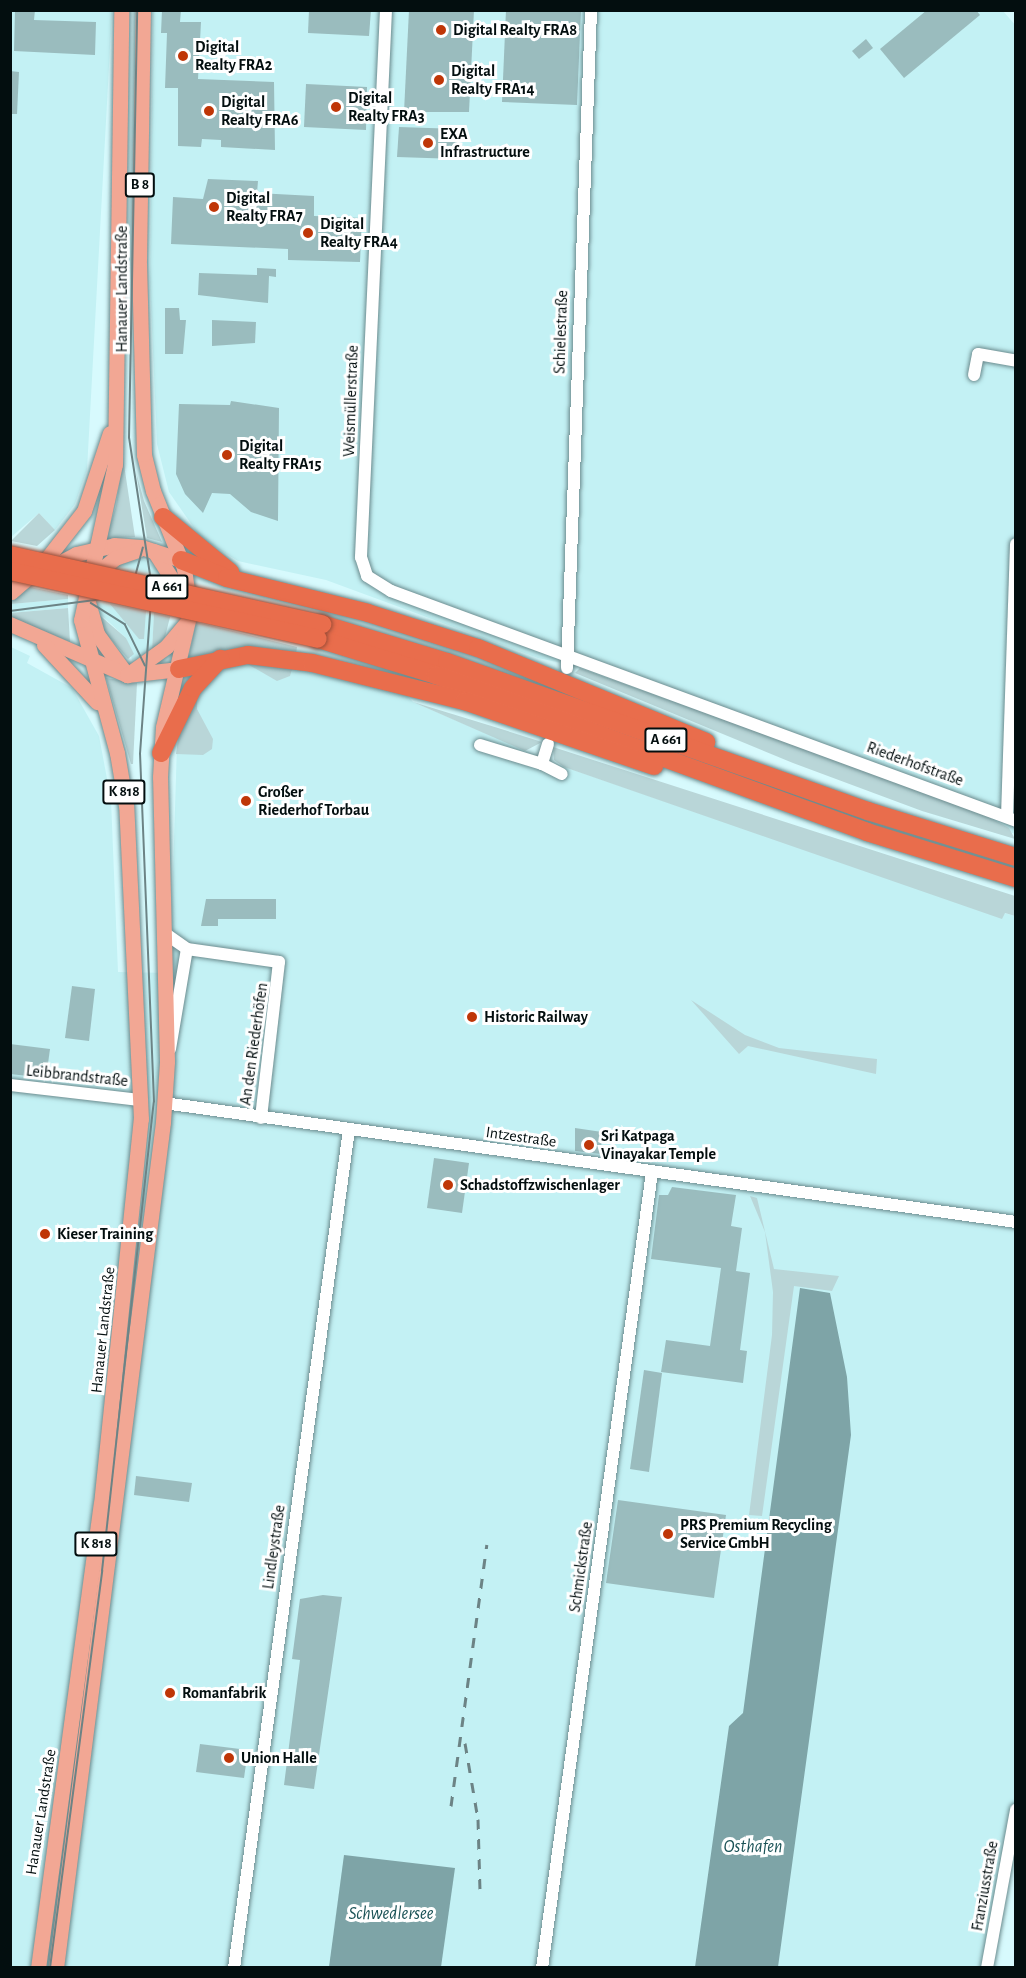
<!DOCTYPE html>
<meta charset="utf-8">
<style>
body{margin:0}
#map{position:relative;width:1026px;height:1978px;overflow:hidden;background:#d7fafd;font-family:"Alegreya Sans",sans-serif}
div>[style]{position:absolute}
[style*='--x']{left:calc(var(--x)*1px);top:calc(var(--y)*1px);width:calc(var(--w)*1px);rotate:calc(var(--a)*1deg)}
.built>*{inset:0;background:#c3f1f4}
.green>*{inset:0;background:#b9d6d8}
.water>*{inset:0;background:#7ea4a7}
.building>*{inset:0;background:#9abcbe}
.roads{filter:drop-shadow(0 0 2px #6b8b8e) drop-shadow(0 0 2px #6b8b8e)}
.minor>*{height:12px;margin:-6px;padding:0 6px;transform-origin:6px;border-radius:6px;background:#fff}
.major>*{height:15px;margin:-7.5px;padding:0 7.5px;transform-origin:7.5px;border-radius:7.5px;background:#f2a794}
.highway>*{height:18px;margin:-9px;padding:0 9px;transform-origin:9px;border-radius:9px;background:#e96d4c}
.tram>*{height:1.5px;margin:-0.75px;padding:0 0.75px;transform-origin:0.75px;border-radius:0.75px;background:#6c8385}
.rail>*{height:3px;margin-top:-1.5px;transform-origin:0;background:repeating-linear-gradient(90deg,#6c8385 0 10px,transparent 0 20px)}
.bridges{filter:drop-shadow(0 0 2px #984c37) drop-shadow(0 0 2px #984c37)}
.highway-bridge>*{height:18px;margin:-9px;padding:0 9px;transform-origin:9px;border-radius:9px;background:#e96d4c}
.dots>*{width:16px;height:16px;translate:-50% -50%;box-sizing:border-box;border:3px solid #fff;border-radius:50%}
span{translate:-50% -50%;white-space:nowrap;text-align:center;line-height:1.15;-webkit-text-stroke:6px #fff;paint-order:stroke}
.shield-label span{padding:2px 4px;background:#fff;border:2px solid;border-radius:4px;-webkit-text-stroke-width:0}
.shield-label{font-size:15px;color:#030e0f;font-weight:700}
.poi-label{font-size:16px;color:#030e0f;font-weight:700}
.left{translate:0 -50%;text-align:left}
.street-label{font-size:16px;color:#030e0f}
.water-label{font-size:18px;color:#1a5256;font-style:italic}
.frame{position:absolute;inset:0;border:12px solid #030e0f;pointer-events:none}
</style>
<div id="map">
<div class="built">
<i style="clip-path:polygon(11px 11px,112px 11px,87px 470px,75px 504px,55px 530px,39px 513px,11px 537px)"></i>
<i style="clip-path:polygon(153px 11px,1003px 11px,1016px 26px,1015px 834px,585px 668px,538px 658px,326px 580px,238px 561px,201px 538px,169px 492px,157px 444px,150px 282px)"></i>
<i style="clip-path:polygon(134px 557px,148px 561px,162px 574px,170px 617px,154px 614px,152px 651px,132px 660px,126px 638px,95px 609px,94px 598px,117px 564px)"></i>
<i style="clip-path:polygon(68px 599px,68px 608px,11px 613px,11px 604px)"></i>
<i style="clip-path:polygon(11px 647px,30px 656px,27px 663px,72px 688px,99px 736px,111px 800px,118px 972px,170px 973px,177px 744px,192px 702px,221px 668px,260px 661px,402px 690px,413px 702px,559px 765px,1002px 918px,1004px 913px,1015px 916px,1016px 1810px,987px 1967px,11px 1968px)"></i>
</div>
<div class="green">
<i style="clip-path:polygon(123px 458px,135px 537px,106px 539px,116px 506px)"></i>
<i style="clip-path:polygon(136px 472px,144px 501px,162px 542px,147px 538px)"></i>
<i style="clip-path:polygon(39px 513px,55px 530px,37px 546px,11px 541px)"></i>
<i style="clip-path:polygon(30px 587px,68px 595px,68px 599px,11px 604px,10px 598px)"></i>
<i style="clip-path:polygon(110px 604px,146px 611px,144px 639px,139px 639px)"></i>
<i style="clip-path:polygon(68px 608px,70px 642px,11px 617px,10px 613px)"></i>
<i style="clip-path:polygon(97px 613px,126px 638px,134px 654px,128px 659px,102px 629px)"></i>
<i style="clip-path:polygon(154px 613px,170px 617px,165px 637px,152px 651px)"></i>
<i style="clip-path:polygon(196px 622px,297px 647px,296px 654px,244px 647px,188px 660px)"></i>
<i style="clip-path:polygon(244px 662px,293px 666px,290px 676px,277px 681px)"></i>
<i style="clip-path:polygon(580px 668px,977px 811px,1009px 828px,1015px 839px,922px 811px,793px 763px,575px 673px)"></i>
<i style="clip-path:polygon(106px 678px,137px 683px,133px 764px,131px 764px)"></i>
<i style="clip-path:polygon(197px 697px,197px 709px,213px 739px,212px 749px,203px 755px,176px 754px,179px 734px)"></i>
<i style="clip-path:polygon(413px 702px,498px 728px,542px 742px,525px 751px)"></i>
<i style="clip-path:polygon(553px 747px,1015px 896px,1015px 916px,1005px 913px,1002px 919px,564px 767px,554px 760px)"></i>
<i style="clip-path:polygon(691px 1000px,745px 1035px,779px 1048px,877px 1059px,876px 1074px,748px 1046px,739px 1054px)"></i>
<i style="clip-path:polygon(750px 1196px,757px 1198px,774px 1269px,839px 1276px,832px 1291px,794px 1286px,762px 1516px,749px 1515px,772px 1335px,773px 1292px,765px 1232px)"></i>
</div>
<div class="water">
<i style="clip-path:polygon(800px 1288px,830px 1293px,847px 1377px,851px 1435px,778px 1967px,695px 1967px,729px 1726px,743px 1713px)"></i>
<i style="clip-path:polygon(344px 1855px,455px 1868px,441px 1967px,329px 1967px)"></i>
</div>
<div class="building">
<i style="clip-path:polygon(15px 10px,35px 10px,34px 20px,96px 22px,95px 55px,14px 51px)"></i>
<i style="clip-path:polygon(162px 10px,181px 10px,180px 22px,201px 22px,198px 79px,274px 82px,275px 150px,221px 147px,221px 140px,202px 139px,201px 147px,178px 146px,178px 88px,165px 88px,167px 33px,161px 33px)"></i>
<i style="clip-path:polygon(309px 10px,371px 10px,369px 36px,308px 33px)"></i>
<i style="clip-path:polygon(409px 10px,474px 10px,469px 112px,404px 112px)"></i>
<i style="clip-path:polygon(506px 10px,581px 10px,577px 105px,502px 102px)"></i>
<i style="clip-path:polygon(927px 10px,976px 10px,980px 15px,904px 78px,880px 49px)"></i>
<i style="clip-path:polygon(866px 39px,873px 48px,859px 59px,852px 51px)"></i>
<i style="clip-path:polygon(10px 71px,19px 72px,17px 114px,10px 114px)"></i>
<i style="clip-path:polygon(306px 84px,367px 87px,366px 130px,304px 127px)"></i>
<i style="clip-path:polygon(399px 127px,459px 129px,457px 159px,397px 157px)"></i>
<i style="clip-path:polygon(208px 179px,258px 181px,257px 193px,314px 196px,314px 216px,362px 218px,360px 262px,288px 260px,288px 249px,171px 244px,173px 197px,203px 199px)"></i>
<i style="clip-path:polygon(257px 268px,276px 269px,276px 277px,269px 276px,268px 303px,198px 295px,199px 273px,257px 275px)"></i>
<i style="clip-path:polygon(165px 308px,179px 308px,180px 320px,186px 320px,183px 354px,165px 354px)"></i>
<i style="clip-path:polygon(212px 320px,256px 322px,255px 343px,212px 346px)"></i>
<i style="clip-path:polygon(231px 401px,279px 408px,278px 521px,251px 512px,230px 494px,212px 493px,203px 513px,185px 494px,176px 474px,179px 404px,230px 405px)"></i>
<i style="clip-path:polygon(206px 899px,276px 899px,276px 919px,218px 919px,218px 926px,201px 926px)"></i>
<i style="clip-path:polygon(72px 986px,95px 989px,89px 1041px,65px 1038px)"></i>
<i style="clip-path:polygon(10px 1044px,50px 1049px,46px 1078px,10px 1074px)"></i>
<i style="clip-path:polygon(575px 1128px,602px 1132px,601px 1154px,575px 1151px)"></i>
<i style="clip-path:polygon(434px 1158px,469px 1163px,462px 1213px,427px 1208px)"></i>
<i style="clip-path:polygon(672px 1187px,736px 1195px,731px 1226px,742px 1228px,736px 1271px,750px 1273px,740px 1350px,747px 1351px,743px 1383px,661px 1372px,666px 1340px,710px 1346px,721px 1268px,651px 1259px,659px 1195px,668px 1195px)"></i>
<i style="clip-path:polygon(644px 1370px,662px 1373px,649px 1472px,630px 1469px)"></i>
<i style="clip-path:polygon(136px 1476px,192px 1483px,189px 1502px,134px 1495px)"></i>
<i style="clip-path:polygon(618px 1500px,726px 1515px,714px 1598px,606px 1583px)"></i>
<i style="clip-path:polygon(323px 1595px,342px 1597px,314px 1789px,284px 1785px,300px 1660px,292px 1659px,300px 1599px)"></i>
<i style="clip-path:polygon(200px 1744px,248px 1750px,244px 1778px,196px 1772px)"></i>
</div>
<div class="roads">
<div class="minor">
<i style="--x:386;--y:10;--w:548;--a:92.62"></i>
<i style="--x:361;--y:557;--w:20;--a:72"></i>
<i style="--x:367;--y:576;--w:28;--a:32"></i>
<i style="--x:391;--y:591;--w:666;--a:20.2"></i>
<i style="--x:974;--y:375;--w:21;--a:-79"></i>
<i style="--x:978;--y:354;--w:39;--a:10"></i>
<i style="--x:567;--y:668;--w:658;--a:-87.91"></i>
<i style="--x:548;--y:744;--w:21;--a:107"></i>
<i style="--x:542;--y:764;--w:22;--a:27"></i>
<i style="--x:480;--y:745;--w:65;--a:17"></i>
<i style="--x:1007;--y:816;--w:272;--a:-88.1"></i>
<i style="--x:163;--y:932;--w:29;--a:35"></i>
<i style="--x:187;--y:949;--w:93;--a:8"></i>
<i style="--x:279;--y:962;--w:157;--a:96.6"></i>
<i style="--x:170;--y:1049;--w:101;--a:-80.4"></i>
<i style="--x:10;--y:1085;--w:131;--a:6.6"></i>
<i style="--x:164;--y:1103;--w:860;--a:7.95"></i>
<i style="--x:234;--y:1968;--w:846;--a:-82.19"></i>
<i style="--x:542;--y:1968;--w:804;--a:-82.13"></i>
<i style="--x:987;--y:1968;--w:161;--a:-79.6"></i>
</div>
<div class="major">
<i style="--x:154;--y:551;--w:59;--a:57.4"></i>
<i style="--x:50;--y:568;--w:30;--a:-28"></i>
<i style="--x:76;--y:554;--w:39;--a:-13"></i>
<i style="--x:114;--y:545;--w:27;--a:4"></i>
<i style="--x:141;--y:547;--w:42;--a:18"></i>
<i style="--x:90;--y:579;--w:33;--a:-40"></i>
<i style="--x:115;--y:558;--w:24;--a:-19"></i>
<i style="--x:11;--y:592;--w:40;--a:-41"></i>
<i style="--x:41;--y:566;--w:70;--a:-52"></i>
<i style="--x:84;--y:511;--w:82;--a:-71.6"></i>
<i style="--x:88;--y:602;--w:33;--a:74"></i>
<i style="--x:97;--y:634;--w:51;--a:53.8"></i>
<i style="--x:10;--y:624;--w:128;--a:23.6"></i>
<i style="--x:127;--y:675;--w:52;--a:-6.6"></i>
<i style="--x:44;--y:645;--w:78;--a:47.1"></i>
<i style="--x:127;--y:675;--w:48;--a:-35.7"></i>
<i style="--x:166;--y:647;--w:33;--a:-50"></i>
<i style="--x:38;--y:1968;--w:468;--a:-82.3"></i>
<i style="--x:101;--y:1504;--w:387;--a:-84.1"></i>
<i style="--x:141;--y:1119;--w:313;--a:-92.7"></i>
<i style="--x:126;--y:806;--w:54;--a:-99.6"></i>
<i style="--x:117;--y:753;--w:138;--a:-105.1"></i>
<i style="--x:81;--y:620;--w:160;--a:-77.7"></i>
<i style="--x:115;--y:464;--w:454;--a:-89.2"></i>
<i style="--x:56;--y:1968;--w:853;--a:-82.79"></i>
<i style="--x:163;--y:1122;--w:61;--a:-86.2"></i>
<i style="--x:167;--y:1061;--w:284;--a:-91.4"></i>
<i style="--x:160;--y:777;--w:50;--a:-86.6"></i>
<i style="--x:163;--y:727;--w:118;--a:-76.8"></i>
<i style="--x:190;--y:612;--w:44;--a:-97.8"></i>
<i style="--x:184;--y:568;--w:83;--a:-111.9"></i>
<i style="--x:153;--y:491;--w:38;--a:-104"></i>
<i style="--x:144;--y:454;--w:194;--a:-91.5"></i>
<i style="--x:139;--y:260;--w:250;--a:-89.1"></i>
</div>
<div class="highway">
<i style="--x:163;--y:517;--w:87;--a:39.4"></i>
<i style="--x:181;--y:560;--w:49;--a:21.4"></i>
<i style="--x:227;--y:578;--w:145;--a:13.9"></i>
<i style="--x:368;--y:613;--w:115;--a:17.7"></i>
<i style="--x:478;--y:648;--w:247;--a:22.4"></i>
<i style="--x:322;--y:624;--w:131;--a:16.9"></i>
<i style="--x:447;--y:662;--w:447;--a:19.5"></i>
<i style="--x:868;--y:811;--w:155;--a:17.3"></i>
<i style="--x:318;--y:639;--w:123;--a:17"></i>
<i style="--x:436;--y:675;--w:459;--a:20"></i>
<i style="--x:867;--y:832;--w:156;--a:17.2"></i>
<i style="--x:179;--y:669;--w:70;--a:-11.5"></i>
<i style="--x:248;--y:655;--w:64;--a:7.1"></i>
<i style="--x:312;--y:663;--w:157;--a:14"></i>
<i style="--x:464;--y:701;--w:201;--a:18.9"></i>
<i style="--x:161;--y:753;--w:72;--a:-63.8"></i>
<i style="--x:193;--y:688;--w:40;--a:-47"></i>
</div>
</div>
<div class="tram">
<i style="--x:91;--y:603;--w:40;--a:32"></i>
<i style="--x:125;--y:624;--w:46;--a:64"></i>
<i style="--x:10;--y:611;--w:101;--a:-7.4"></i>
<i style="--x:110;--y:598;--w:33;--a:-40"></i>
<i style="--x:135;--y:577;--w:30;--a:-75"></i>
<i style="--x:50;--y:1968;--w:400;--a:-82.5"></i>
<i style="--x:102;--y:1571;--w:472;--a:-83.7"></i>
<i style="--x:154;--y:1102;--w:348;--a:-92.3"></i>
<i style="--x:140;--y:754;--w:166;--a:-85.9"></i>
<i style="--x:152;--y:588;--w:152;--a:-98.7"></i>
<i style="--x:129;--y:438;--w:428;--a:-88.9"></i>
</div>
<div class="rail">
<i style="--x:465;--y:1743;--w:77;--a:80.3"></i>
<i style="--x:478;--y:1819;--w:70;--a:88.4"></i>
<i style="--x:451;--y:1806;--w:264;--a:-82.2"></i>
</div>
<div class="bridges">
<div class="highway-bridge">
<i style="--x:10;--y:555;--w:320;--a:12.5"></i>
<i style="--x:10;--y:571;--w:315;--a:12.4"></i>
</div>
</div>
<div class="dots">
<i style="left:441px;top:30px;background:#bf3607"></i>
<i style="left:183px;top:56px;background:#bf3607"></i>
<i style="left:439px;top:80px;background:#bf3607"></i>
<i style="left:336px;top:107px;background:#bf3607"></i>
<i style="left:209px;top:111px;background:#bf3607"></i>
<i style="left:428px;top:143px;background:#bf3607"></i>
<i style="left:214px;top:207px;background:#bf3607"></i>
<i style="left:308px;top:233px;background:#bf3607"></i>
<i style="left:227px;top:455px;background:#bf3607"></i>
<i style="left:246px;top:801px;background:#bf3607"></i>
<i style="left:472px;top:1017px;background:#bf3607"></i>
<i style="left:589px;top:1145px;background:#bf3607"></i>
<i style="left:448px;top:1185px;background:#bf3607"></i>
<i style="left:45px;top:1234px;background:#bf3607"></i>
<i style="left:668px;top:1534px;background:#bf3607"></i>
<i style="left:170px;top:1693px;background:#bf3607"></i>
<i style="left:229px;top:1758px;background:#bf3607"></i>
</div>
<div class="shield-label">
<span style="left:140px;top:185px">B 8</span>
<span style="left:167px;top:587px">A 661</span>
<span style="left:666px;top:740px">A 661</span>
<span style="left:124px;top:792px">K 818</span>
<span style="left:96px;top:1544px">K 818</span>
</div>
<div class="poi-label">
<span class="left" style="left:453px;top:30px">Digital Realty FRA8</span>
<span class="left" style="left:195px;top:56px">Digital<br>Realty FRA2</span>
<span class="left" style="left:451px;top:80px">Digital<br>Realty FRA14</span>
<span class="left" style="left:348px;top:107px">Digital<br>Realty FRA3</span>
<span class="left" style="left:221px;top:111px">Digital<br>Realty FRA6</span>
<span class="left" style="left:440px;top:143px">EXA<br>Infrastructure</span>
<span class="left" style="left:226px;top:207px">Digital<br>Realty FRA7</span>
<span class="left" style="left:320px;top:233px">Digital<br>Realty FRA4</span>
<span class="left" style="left:239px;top:455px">Digital<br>Realty FRA15</span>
<span class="left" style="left:258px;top:801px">Großer<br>Riederhof Torbau</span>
<span class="left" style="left:484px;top:1017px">Historic Railway</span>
<span class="left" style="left:601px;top:1145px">Sri Katpaga<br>Vinayakar Temple</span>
<span class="left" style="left:460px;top:1185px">Schadstoffzwischenlager</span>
<span class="left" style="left:57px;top:1234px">Kieser Training</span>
<span class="left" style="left:680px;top:1534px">PRS Premium Recycling<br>Service GmbH</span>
<span class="left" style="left:182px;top:1693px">Romanfabrik</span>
<span class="left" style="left:241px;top:1758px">Union Halle</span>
</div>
<div class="street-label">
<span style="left:122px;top:289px;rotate:-90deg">Hanauer Landstraße</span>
<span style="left:561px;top:332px;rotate:-88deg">Schielestraße</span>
<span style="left:351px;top:401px;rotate:-88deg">Weismüllerstraße</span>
<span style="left:915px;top:764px;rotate:20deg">Riederhofstraße</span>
<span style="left:254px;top:1044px;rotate:-82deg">An den Riederhöfen</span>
<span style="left:77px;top:1076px;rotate:6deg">Leibbrandstraße</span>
<span style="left:521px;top:1137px;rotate:8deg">Intzestraße</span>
<span style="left:103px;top:1330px;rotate:-84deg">Hanauer Landstraße</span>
<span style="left:274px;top:1547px;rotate:-82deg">Lindleystraße</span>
<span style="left:581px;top:1567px;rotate:-82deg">Schmickstraße</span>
<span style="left:41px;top:1812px;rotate:-81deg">Hanauer Landstraße</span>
<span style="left:985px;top:1886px;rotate:-80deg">Franziusstraße</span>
</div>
<div class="water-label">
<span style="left:753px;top:1847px">Osthafen</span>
<span style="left:391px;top:1914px">Schwedlersee</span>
</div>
<div class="frame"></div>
</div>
